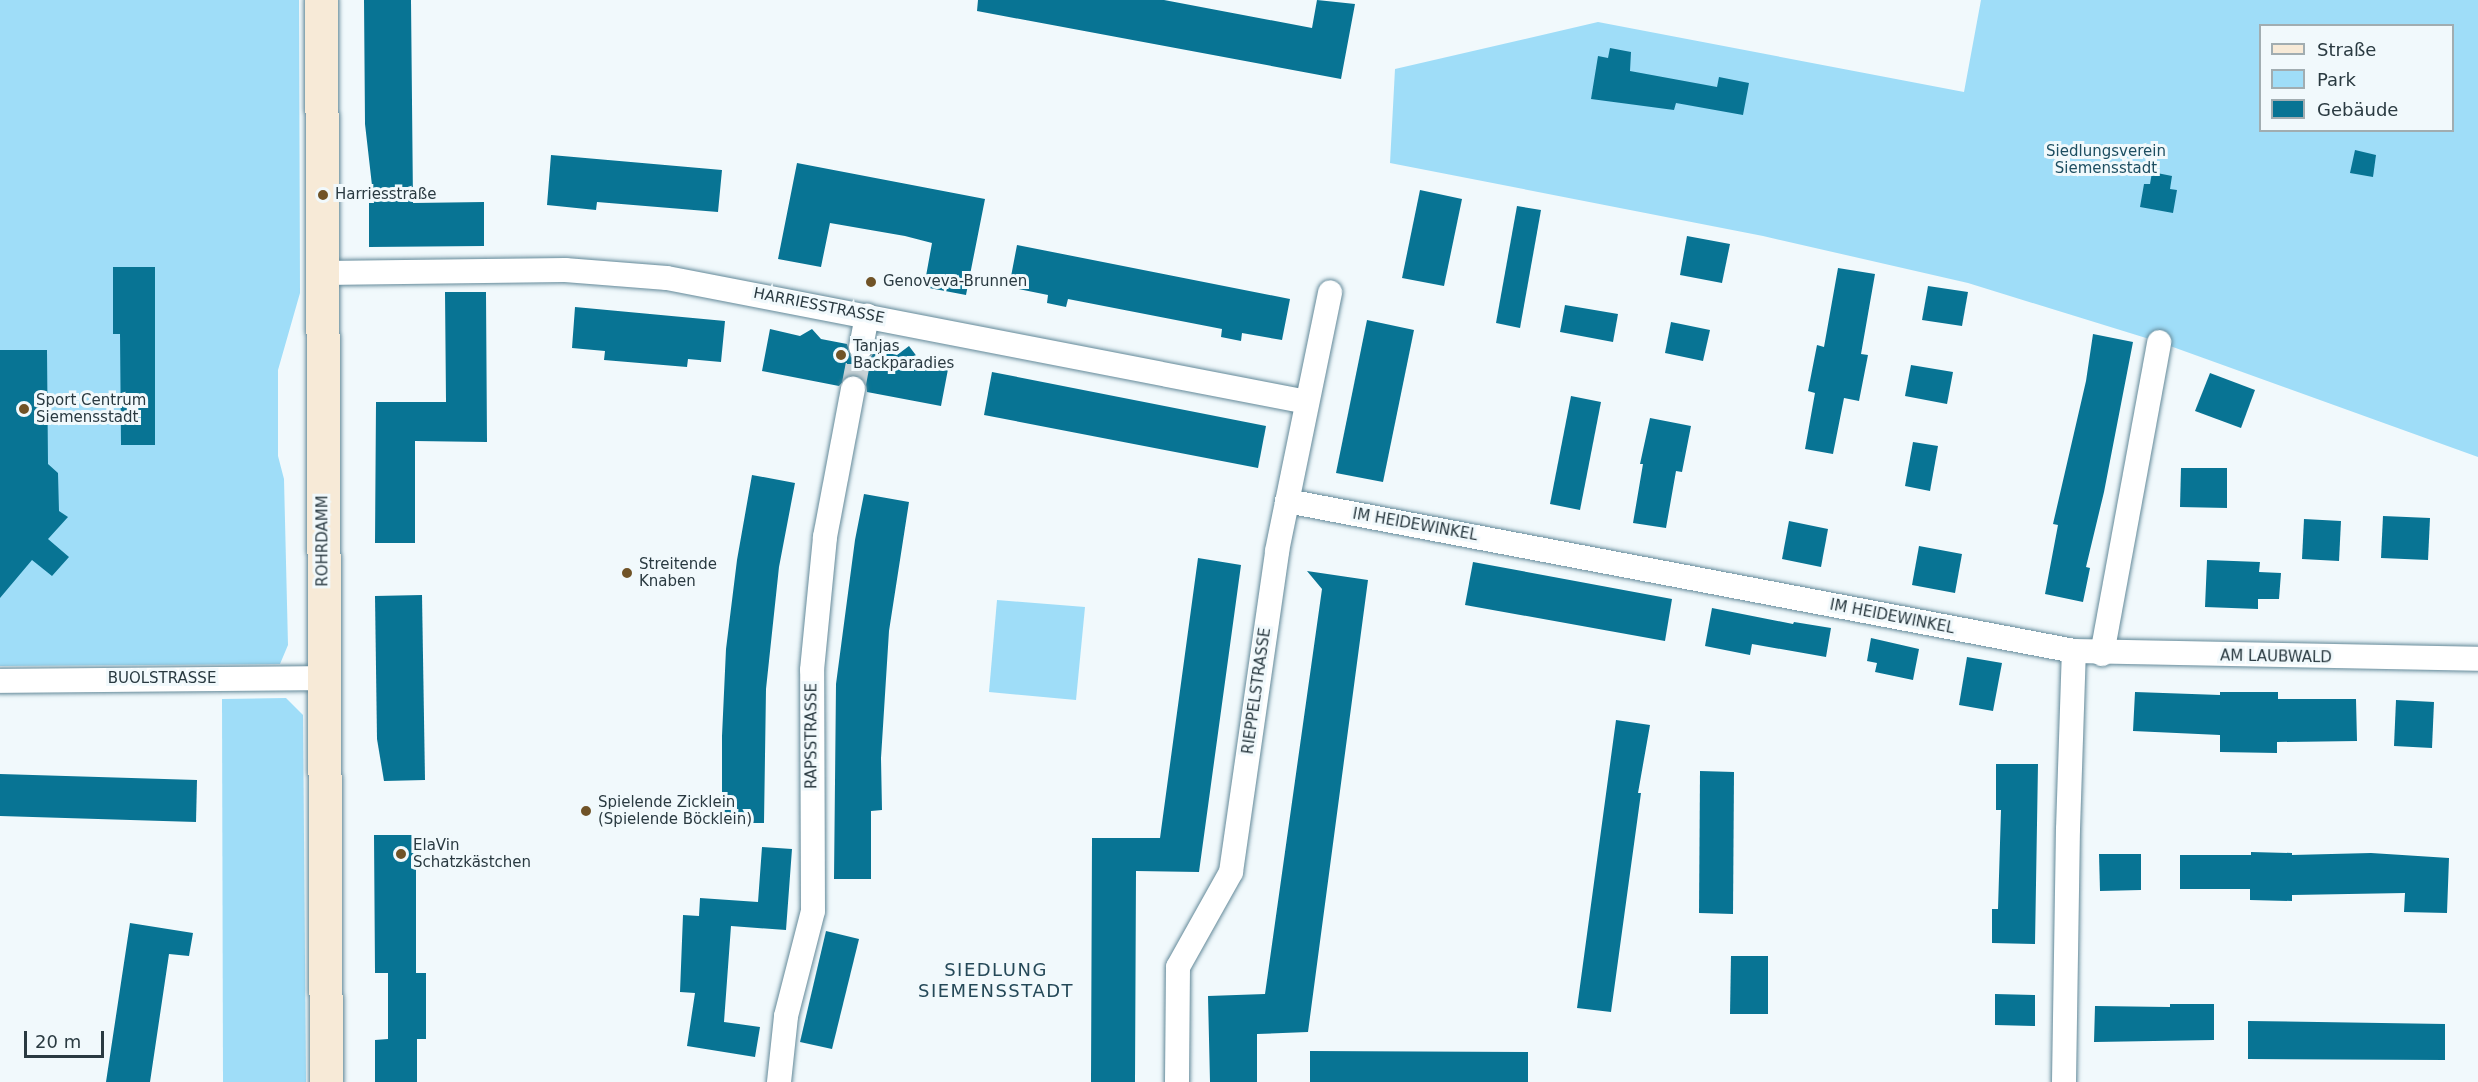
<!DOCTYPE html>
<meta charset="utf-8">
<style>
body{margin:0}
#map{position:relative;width:2478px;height:1082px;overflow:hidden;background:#f1f9fc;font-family:"DejaVu Sans",sans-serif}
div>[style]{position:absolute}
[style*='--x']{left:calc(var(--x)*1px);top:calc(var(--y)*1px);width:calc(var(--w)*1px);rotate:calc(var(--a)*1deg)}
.green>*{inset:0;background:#9fddf8}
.building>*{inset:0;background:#087494}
.street-tunnel>*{height:24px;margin-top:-12px;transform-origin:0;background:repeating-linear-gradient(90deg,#c9d3d7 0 24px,transparent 0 36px)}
.roads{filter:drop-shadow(0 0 2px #638999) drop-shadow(0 0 2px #638999)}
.street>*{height:24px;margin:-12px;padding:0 12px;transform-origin:12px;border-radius:12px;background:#fff}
.secondary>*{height:33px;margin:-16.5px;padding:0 16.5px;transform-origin:16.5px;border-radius:16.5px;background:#f7ead7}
.dots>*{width:16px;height:16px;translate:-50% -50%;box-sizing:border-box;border:3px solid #f1f9fc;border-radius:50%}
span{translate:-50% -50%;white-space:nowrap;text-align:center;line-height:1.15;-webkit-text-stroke:6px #f1f9fc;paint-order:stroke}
.park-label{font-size:15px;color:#1d4e61}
.poi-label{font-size:15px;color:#2a3a41}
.left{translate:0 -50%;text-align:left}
.street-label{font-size:15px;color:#2a3a41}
.quarter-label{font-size:18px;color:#254958;letter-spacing:1.5px}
.legend{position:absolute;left:2259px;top:24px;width:195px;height:108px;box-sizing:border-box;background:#f1f9fc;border:2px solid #a1adb1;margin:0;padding:8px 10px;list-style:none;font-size:18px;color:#2a3a41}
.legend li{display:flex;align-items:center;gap:12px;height:30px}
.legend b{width:30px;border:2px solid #a1adb1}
.scale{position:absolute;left:24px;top:1031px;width:80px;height:27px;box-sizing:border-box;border:3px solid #2a3a41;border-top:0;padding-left:8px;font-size:18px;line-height:21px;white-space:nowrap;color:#2a3a41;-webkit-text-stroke:4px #f1f9fc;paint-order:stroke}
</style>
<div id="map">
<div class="green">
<i style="clip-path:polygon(0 0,299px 0,300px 293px,278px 370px,278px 456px,284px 479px,288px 645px,280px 664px,0 666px)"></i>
<i style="clip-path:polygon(evenodd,1981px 0,2478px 0,2478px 457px,2159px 342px,1968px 283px,1763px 236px,1390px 163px,1395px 69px,1598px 22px,1964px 92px,1981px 0,2260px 26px,2452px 26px,2452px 130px,2260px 130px,2260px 26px)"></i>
<i style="clip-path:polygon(997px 600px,1085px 607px,1076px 700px,989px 692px)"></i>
<i style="clip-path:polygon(286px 698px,303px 715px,306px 1082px,223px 1082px,222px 699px)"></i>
</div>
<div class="building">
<i style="clip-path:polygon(364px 0,411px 0,413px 203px,484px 202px,484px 246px,369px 247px,369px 203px,374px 203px,365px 124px)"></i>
<i style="clip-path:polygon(978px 0,1164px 0,1312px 28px,1317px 0,1355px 4px,1341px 79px,977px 11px)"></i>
<i style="clip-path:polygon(1610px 48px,1631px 52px,1630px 71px,1717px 87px,1719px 77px,1749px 83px,1743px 115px,1676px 103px,1674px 110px,1591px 99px,1598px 56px,1608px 58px)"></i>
<i style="clip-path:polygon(2355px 150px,2376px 155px,2373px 177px,2350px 173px)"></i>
<i style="clip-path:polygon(551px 155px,722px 170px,718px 212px,597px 202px,596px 210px,547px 205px)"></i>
<i style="clip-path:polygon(797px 163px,985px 199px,966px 295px,924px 287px,932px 243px,905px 236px,830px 223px,821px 267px,778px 259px)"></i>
<i style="clip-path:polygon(2152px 172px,2172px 176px,2170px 189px,2177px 190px,2173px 213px,2140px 207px,2144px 184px,2150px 184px)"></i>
<i style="clip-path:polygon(1420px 190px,1462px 199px,1444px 286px,1402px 278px)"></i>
<i style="clip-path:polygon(1517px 206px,1541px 210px,1520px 328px,1496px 323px)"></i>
<i style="clip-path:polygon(1687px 236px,1730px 244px,1722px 283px,1680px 275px)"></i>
<i style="clip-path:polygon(1017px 245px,1290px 299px,1282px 340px,1242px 333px,1241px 341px,1221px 337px,1222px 329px,1068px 299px,1066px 307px,1047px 303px,1048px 295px,1009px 287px)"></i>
<i style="clip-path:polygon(113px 267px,155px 267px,155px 445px,121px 445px,120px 334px,113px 334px)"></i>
<i style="clip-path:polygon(1838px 268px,1875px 274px,1861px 354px,1868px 355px,1859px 401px,1844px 398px,1833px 454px,1805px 449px,1815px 393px,1808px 391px,1817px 345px,1824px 347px)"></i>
<i style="clip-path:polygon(1928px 286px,1968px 292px,1962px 326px,1922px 320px)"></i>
<i style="clip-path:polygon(445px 292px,486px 292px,487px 442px,415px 441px,415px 543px,375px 543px,376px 402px,446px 402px)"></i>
<i style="clip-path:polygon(1565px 305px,1618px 314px,1613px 342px,1560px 332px)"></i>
<i style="clip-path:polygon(575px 307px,725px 321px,721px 362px,688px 359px,687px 367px,604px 360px,605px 351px,572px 348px)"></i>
<i style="clip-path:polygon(1367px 320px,1414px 330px,1383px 482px,1336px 473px)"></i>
<i style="clip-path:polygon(1671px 322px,1710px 330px,1703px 361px,1665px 353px)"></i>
<i style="clip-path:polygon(770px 329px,800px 336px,812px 329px,821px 339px,847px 344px,851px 357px,859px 361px,871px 357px,875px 350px,897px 355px,909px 346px,918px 358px,949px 364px,941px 406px,867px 392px,866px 384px,856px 375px,848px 376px,839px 386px,762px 371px)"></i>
<i style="clip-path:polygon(2093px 334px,2133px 342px,2104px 492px,2086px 567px,2090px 568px,2083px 602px,2045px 594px,2058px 525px,2053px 524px,2086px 381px)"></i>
<i style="clip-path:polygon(0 350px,47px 350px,48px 464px,58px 473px,59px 511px,68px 517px,48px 539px,69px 557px,52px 576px,32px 560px,0 598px)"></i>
<i style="clip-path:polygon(1911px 365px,1953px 372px,1947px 404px,1905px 396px)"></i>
<i style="clip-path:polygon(992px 372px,1266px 426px,1258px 468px,984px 415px)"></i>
<i style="clip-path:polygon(2210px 373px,2255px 390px,2241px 428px,2195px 411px)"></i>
<i style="clip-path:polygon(1571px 396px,1601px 402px,1580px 510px,1550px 504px)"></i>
<i style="clip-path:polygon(1650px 418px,1691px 426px,1682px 472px,1676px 471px,1666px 528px,1633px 523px,1643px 464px,1640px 464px)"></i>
<i style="clip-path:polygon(1913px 442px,1938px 446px,1930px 491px,1905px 486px)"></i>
<i style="clip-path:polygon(2181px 468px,2227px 468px,2227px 508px,2180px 507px)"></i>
<i style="clip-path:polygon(752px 475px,795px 483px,779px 567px,766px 689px,764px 823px,722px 823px,722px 736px,726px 649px,737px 560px)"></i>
<i style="clip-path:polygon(864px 494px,909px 502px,889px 631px,881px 758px,882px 810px,871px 811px,871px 879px,834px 879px,836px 684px,855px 540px)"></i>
<i style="clip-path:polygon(2383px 516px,2430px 518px,2428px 560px,2381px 558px)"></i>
<i style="clip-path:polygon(2304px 519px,2341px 521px,2339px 561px,2302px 559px)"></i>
<i style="clip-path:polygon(1789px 521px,1828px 529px,1821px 567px,1782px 559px)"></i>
<i style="clip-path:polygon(1919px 546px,1962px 554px,1955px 593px,1912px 585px)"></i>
<i style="clip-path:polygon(1198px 558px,1241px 565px,1199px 872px,1136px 871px,1135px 1082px,1091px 1082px,1092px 838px,1160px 838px)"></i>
<i style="clip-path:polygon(2207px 560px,2260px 562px,2259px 572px,2281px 573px,2279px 599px,2258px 599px,2258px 609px,2205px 607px)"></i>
<i style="clip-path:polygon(1473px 562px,1672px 599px,1665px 641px,1465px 605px)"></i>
<i style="clip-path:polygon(1307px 571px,1368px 580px,1308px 1032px,1257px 1034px,1257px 1082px,1210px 1082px,1208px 996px,1265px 994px,1322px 589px)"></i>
<i style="clip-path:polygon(422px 595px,425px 780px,384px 781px,377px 739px,375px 596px)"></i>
<i style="clip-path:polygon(1712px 608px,1793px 624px,1794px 622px,1831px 628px,1826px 657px,1752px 644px,1750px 655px,1705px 646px)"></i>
<i style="clip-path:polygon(1871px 638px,1919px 649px,1913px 680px,1875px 672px,1877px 663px,1867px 661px)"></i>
<i style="clip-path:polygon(1967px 657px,2002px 663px,1993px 711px,1959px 705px)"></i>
<i style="clip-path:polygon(2135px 692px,2220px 695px,2220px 692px,2278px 692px,2278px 699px,2356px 699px,2357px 741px,2277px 742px,2277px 753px,2220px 752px,2220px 735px,2133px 731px)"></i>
<i style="clip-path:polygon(2396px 700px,2434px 702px,2432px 748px,2394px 746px)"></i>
<i style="clip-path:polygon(1616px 720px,1650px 725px,1638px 793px,1641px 793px,1611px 1012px,1577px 1008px)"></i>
<i style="clip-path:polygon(1996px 764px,2038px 764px,2035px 944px,1992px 943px,1992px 909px,1998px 909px,2001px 810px,1996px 810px)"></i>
<i style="clip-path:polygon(1700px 771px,1734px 772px,1733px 914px,1699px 913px)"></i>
<i style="clip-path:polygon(0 774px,197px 780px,196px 822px,0 816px)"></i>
<i style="clip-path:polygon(374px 835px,416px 835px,416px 973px,426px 973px,426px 1039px,417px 1039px,417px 1082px,375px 1082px,375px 1040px,388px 1039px,388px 973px,375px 973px)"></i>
<i style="clip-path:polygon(762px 847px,792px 849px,786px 930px,731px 926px,724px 1022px,760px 1027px,755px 1057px,687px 1046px,695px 993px,680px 992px,683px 915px,699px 916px,700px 898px,758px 902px)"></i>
<i style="clip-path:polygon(2251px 852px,2292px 853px,2292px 855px,2371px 853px,2449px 858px,2447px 913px,2404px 912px,2405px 893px,2292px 895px,2292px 901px,2250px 900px,2250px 889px,2180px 889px,2180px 855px,2251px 855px)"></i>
<i style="clip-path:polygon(2099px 854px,2141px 854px,2141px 890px,2100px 891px)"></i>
<i style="clip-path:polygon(130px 923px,193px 933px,189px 956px,169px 954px,150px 1082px,106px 1082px)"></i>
<i style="clip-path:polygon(826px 931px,859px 939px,832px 1049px,800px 1042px)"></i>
<i style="clip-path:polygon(1731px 956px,1768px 956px,1768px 1014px,1730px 1014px)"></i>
<i style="clip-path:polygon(1995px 994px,2035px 995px,2035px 1026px,1995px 1025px)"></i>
<i style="clip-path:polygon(2170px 1004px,2214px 1004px,2214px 1040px,2094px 1042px,2095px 1006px,2170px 1007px)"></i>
<i style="clip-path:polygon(2248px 1021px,2445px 1024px,2445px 1060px,2248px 1059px)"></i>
<i style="clip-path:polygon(1310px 1051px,1528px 1052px,1528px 1082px,1310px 1082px)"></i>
</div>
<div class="street-tunnel">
<i style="--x:853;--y:389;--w:43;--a:-79.2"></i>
</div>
<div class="roads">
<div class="street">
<i style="--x:324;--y:273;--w:241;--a:-0.7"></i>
<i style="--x:565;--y:270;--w:102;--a:4.5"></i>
<i style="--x:667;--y:278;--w:652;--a:10.97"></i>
<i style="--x:861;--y:347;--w:32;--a:-79"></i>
<i style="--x:1287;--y:501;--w:801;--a:10.79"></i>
<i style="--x:2074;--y:651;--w:404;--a:1.1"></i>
<i style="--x:2102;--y:654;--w:317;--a:-79.6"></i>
<i style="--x:0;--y:681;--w:324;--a:-0.5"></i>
<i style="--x:779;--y:1082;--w:66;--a:-83.9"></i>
<i style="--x:786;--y:1016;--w:108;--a:-75.6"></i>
<i style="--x:813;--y:911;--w:241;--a:-90.2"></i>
<i style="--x:812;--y:670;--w:134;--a:-84.4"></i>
<i style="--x:825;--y:537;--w:151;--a:-79.3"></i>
<i style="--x:1177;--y:1082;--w:115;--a:-89.5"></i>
<i style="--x:1178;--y:967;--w:109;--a:-60.8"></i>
<i style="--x:1231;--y:872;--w:324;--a:-81.8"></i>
<i style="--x:1277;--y:551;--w:264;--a:-78.4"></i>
<i style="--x:2064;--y:1082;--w:253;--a:-89.1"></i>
<i style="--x:2068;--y:829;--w:178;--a:-88.1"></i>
</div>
<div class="secondary">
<i style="--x:321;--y:0;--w:1082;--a:89.74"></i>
</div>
</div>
<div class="dots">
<i style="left:323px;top:195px;background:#705327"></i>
<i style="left:871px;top:282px;background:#705327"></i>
<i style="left:841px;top:355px;background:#705327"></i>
<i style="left:24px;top:409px;background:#705327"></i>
<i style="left:627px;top:573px;background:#705327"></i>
<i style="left:586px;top:811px;background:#705327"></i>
<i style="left:401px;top:854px;background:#705327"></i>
</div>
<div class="park-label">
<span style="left:2106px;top:160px">Siedlungsverein<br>Siemensstadt</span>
</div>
<div class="poi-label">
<span class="left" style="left:335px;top:195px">Harriesstraße</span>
<span class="left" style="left:883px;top:282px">Genoveva-Brunnen</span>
<span class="left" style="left:853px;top:355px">Tanjas<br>Backparadies</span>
<span class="left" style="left:36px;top:409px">Sport Centrum<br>Siemensstadt</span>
<span class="left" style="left:639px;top:573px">Streitende<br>Knaben</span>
<span class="left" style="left:598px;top:811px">Spielende Zicklein<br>(Spielende Böcklein)</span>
<span class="left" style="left:413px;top:854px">ElaVin<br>Schatzkästchen</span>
</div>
<div class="street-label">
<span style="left:819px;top:306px;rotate:11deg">HARRIESSTRASSE</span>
<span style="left:1415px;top:525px;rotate:10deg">IM HEIDEWINKEL</span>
<span style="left:323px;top:541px;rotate:-90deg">ROHRDAMM</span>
<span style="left:1892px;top:617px;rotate:11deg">IM HEIDEWINKEL</span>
<span style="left:2276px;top:657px;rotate:1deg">AM LAUBWALD</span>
<span style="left:162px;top:679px">BUOLSTRASSE</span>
<span style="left:1257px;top:691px;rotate:-82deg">RIEPPELSTRASSE</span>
<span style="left:812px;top:736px;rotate:-90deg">RAPSSTRASSE</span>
</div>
<div class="quarter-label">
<span style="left:996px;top:981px">SIEDLUNG<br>SIEMENSSTADT</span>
</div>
<ul class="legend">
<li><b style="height:8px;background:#f7ead7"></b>Straße</li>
<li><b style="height:16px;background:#9fddf8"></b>Park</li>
<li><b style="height:16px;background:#087494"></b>Gebäude</li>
</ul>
<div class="scale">20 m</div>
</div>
